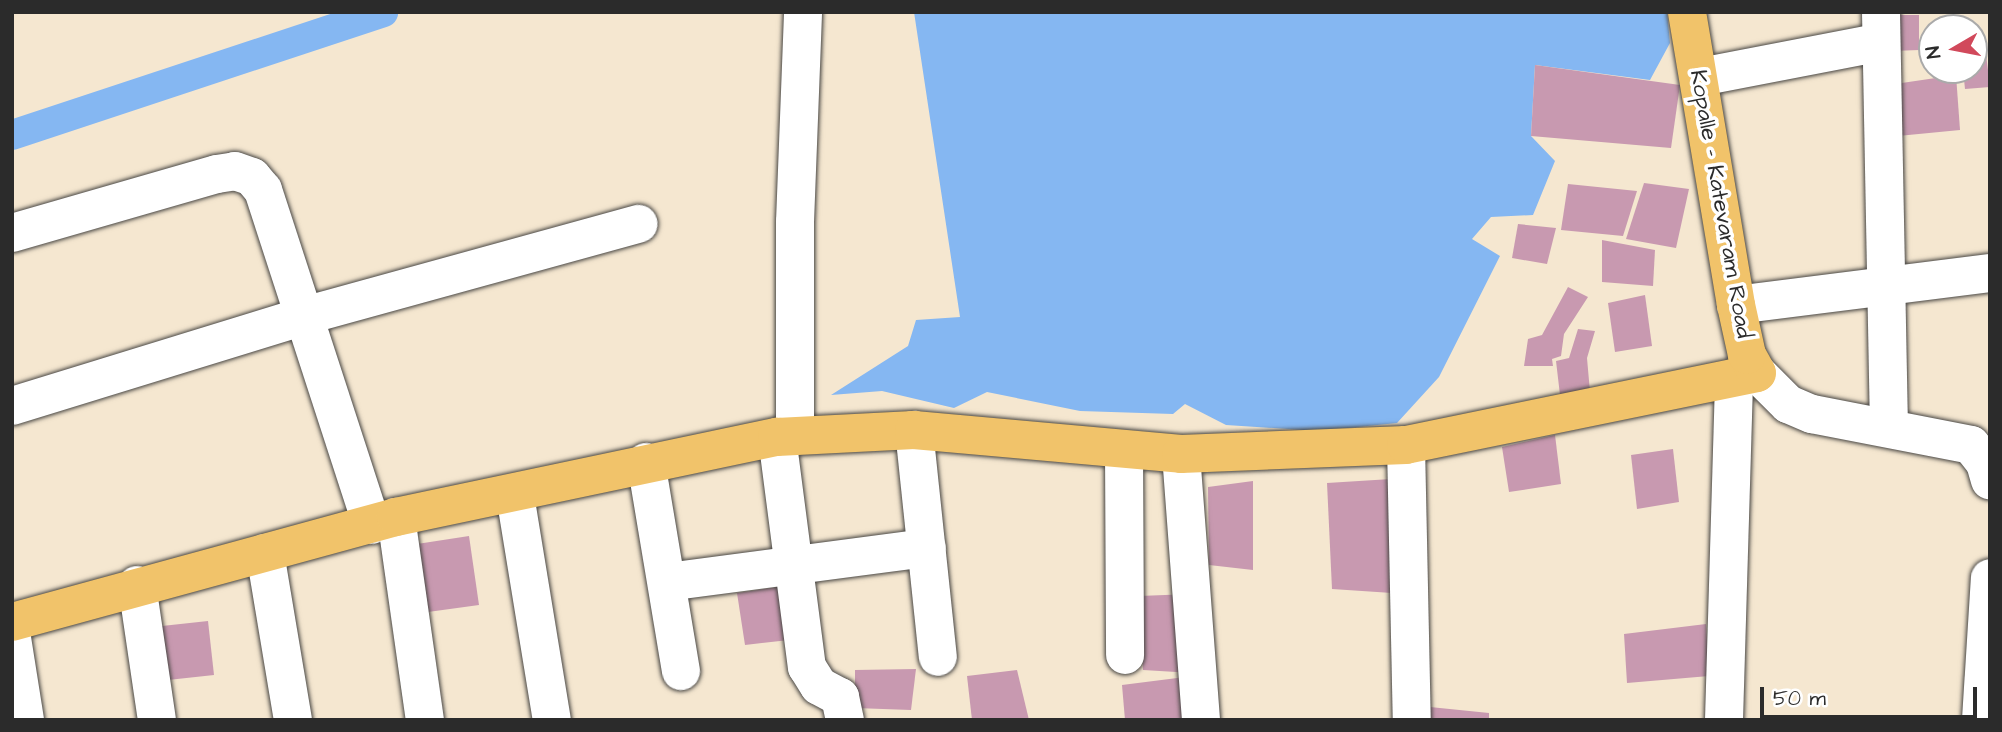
<!DOCTYPE html>
<style>
body{margin:0}
#map{position:relative;width:2002px;height:732px;overflow:hidden;background:#f5e7d0;font-family:"Architects Daughter",sans-serif}
div>[style]{position:absolute}
[style*='--x']{left:calc(var(--x)*1px);top:calc(var(--y)*1px);width:calc(var(--w)*1px);rotate:calc(var(--a)*1deg)}
.water>*{inset:0;background:#85b7f2}
.canal>*{height:30px;margin:-15px;padding:0 15px;transform-origin:15px;border-radius:15px;background:#85b7f2}
.building>*{inset:0;background:#c899b0}
.roads{filter:drop-shadow(0 0 2px #494744) drop-shadow(0 0 2px #494744)}
.minor>*{height:38px;margin:-19px;padding:0 19px;transform-origin:19px;border-radius:19px;background:#fff}
.major>*{height:38px;margin:-19px;padding:0 19px;transform-origin:19px;border-radius:19px;background:#f1c36a}
span{translate:-50% -50%;white-space:nowrap;text-align:center;line-height:1.15;-webkit-text-stroke:7px #fff;paint-order:stroke}
.street-label{font-size:23px;color:#2b2b2b}
.frame{position:absolute;inset:0;border:14px solid #2b2b2b;pointer-events:none}
.north{position:absolute;left:1918px;top:14px;width:70px;height:70px;box-sizing:border-box;background:#fff;border:2px solid #aaa;border-radius:50%;rotate:260deg;font-size:19px;font-weight:700;line-height:28px;text-align:center;color:#2b2b2b}
.north::after{content:'';display:block;margin:auto;width:24px;height:32px;background:#d1495b;clip-path:polygon(50% 0,100% 100%,50% 72%,0 100%)}
.scale{position:absolute;left:1760px;top:687px;width:217px;height:32px;box-sizing:border-box;border:4px solid #2b2b2b;border-top:0;padding-left:9px;font-size:21px;line-height:24px;white-space:nowrap;color:#2b2b2b;-webkit-text-stroke:5px #fff;paint-order:stroke}
</style>
<div id="map">
<div class="water">
<i style="clip-path:polygon(914px 12px,1667px 12px,1670px 43px,1650px 80px,1535px 65px,1531px 136px,1555px 161px,1533px 215px,1491px 217px,1472px 239px,1500px 256px,1439px 377px,1397px 423px,1318px 431px,1226px 425px,1185px 404px,1173px 414px,1080px 411px,987px 392px,954px 408px,882px 391px,831px 395px,908px 346px,916px 320px,960px 317px)"></i>
</div>
<div class="canal">
<i style="--x:12;--y:135;--w:391;--a:-18.3"></i>
</div>
<div class="building">
<i style="clip-path:polygon(1892px 15px,1919px 15px,1919px 50px,1892px 51px)"></i>
<i style="clip-path:polygon(1984px 37px,1990px 87px,1965px 89px,1963px 70px,1974px 70px,1974px 39px)"></i>
<i style="clip-path:polygon(1535px 65px,1680px 85px,1671px 148px,1531px 136px)"></i>
<i style="clip-path:polygon(1956px 75px,1960px 130px,1898px 136px,1895px 84px)"></i>
<i style="clip-path:polygon(1644px 183px,1689px 189px,1676px 248px,1626px 239px)"></i>
<i style="clip-path:polygon(1568px 184px,1637px 191px,1623px 236px,1561px 230px)"></i>
<i style="clip-path:polygon(1518px 224px,1556px 228px,1547px 264px,1512px 258px)"></i>
<i style="clip-path:polygon(1602px 240px,1655px 250px,1653px 286px,1602px 282px)"></i>
<i style="clip-path:polygon(1568px 287px,1588px 297px,1564px 334px,1561px 356px,1552px 359px,1553px 366px,1524px 366px,1528px 339px,1542px 335px)"></i>
<i style="clip-path:polygon(1645px 295px,1652px 346px,1615px 352px,1608px 303px)"></i>
<i style="clip-path:polygon(1578px 329px,1595px 331px,1587px 358px,1590px 392px,1560px 395px,1556px 361px,1569px 358px)"></i>
<i style="clip-path:polygon(1555px 435px,1561px 484px,1509px 492px,1502px 447px)"></i>
<i style="clip-path:polygon(1673px 449px,1679px 502px,1637px 509px,1631px 455px)"></i>
<i style="clip-path:polygon(1391px 479px,1392px 593px,1332px 589px,1327px 483px)"></i>
<i style="clip-path:polygon(1253px 481px,1253px 570px,1209px 565px,1208px 487px)"></i>
<i style="clip-path:polygon(469px 536px,479px 605px,428px 612px,417px 544px)"></i>
<i style="clip-path:polygon(798px 584px,798px 639px,745px 645px,737px 593px)"></i>
<i style="clip-path:polygon(1191px 594px,1193px 673px,1143px 670px,1139px 596px)"></i>
<i style="clip-path:polygon(208px 621px,214px 675px,168px 680px,162px 626px)"></i>
<i style="clip-path:polygon(1706px 624px,1709px 676px,1627px 683px,1624px 634px)"></i>
<i style="clip-path:polygon(916px 669px,911px 710px,855px 708px,855px 670px)"></i>
<i style="clip-path:polygon(1017px 670px,1029px 720px,972px 720px,967px 676px)"></i>
<i style="clip-path:polygon(1193px 676px,1196px 720px,1125px 720px,1122px 685px)"></i>
<i style="clip-path:polygon(1430px 707px,1489px 713px,1489px 720px,1431px 720px)"></i>
</div>
<div class="roads">
<div class="minor">
<i style="--x:1881;--y:12;--w:414;--a:88.9"></i>
<i style="--x:1700;--y:77;--w:184;--a:-10.9"></i>
<i style="--x:12;--y:233;--w:213;--a:-16.1"></i>
<i style="--x:217;--y:174;--w:18;--a:-9"></i>
<i style="--x:235;--y:171;--w:18;--a:19"></i>
<i style="--x:252;--y:177;--w:17;--a:50"></i>
<i style="--x:263;--y:190;--w:352;--a:72"></i>
<i style="--x:1736;--y:305;--w:256;--a:-7.2"></i>
<i style="--x:1757;--y:373;--w:44;--a:45"></i>
<i style="--x:1788;--y:404;--w:26;--a:23"></i>
<i style="--x:1812;--y:414;--w:162;--a:11"></i>
<i style="--x:1971;--y:445;--w:23;--a:52"></i>
<i style="--x:1985;--y:463;--w:18;--a:74"></i>
<i style="--x:12;--y:406;--w:306;--a:-17.1"></i>
<i style="--x:304;--y:316;--w:347;--a:-15.4"></i>
<i style="--x:914;--y:430;--w:228;--a:84"></i>
<i style="--x:795;--y:436;--w:214;--a:-90"></i>
<i style="--x:795;--y:222;--w:210;--a:-87.8"></i>
<i style="--x:777;--y:437;--w:232;--a:82.6"></i>
<i style="--x:807;--y:667;--w:22;--a:58"></i>
<i style="--x:819;--y:686;--w:24;--a:28"></i>
<i style="--x:840;--y:697;--w:24;--a:78"></i>
<i style="--x:1406;--y:445;--w:275;--a:88.8"></i>
<i style="--x:1124;--y:450;--w:205;--a:89.7"></i>
<i style="--x:1181;--y:454;--w:267;--a:85.7"></i>
<i style="--x:646;--y:462;--w:212;--a:80.5"></i>
<i style="--x:515;--y:495;--w:228;--a:80.7"></i>
<i style="--x:396;--y:517;--w:205;--a:81.9"></i>
<i style="--x:265;--y:553;--w:169;--a:80.5"></i>
<i style="--x:667;--y:582;--w:262;--a:-7.5"></i>
<i style="--x:137;--y:585;--w:136;--a:81.6"></i>
<i style="--x:12;--y:638;--w:83;--a:81"></i>
<i style="--x:1724;--y:720;--w:342;--a:-88.3"></i>
<i style="--x:1981;--y:720;--w:142;--a:-86.4"></i>
</div>
<div class="major">
<i style="--x:12;--y:622;--w:398;--a:-15.3"></i>
<i style="--x:396;--y:517;--w:389;--a:-11.9"></i>
<i style="--x:777;--y:437;--w:137;--a:-2.9"></i>
<i style="--x:914;--y:430;--w:268;--a:5.1"></i>
<i style="--x:1181;--y:454;--w:225;--a:-2.3"></i>
<i style="--x:1406;--y:445;--w:358;--a:-11.6"></i>
<i style="--x:1757;--y:373;--w:21;--a:-119"></i>
<i style="--x:1747;--y:355;--w:51;--a:-102.4"></i>
<i style="--x:1736;--y:305;--w:297;--a:-99.5"></i>
</div>
</div>
<div class="street-label">
<span style="left:1721px;top:204px;rotate:80deg">Kopalle - Katevaram Road</span>
</div>
<div class="frame"></div>
<div class="north">N</div>
<div class="scale">50 m</div>
</div>
